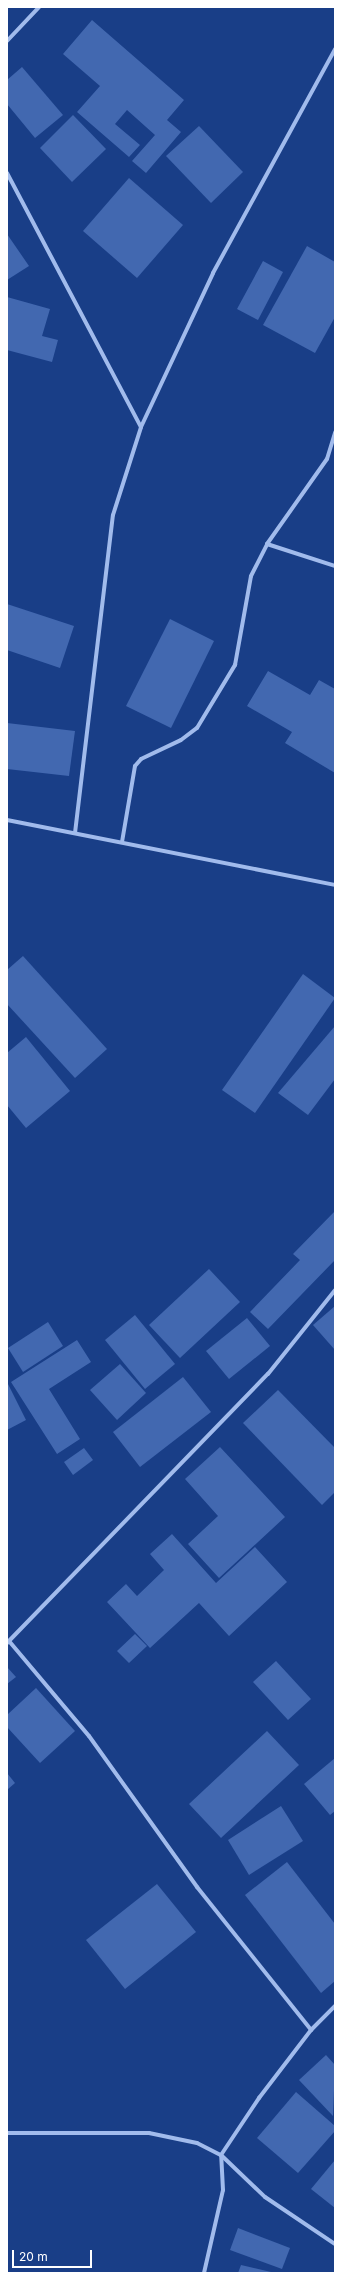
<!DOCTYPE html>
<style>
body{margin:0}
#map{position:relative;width:342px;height:2280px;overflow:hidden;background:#193e87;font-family:Inter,sans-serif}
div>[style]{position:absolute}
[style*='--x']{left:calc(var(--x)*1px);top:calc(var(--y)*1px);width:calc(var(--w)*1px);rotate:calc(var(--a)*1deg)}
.building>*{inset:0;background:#4268b0}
.street>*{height:4px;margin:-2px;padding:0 2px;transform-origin:2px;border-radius:2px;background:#a1bbec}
span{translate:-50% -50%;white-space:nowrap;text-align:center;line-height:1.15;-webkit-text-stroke:3px #193e87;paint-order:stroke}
.frame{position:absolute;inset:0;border:8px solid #fff;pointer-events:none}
.scale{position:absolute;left:12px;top:2250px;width:80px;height:18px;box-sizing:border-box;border:2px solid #fff;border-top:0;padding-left:5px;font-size:12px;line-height:14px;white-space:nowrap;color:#fff;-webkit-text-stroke:3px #193e87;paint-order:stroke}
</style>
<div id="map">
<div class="building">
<i style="clip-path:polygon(92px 20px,184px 100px,167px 120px,181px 132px,146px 173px,132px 161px,155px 135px,127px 110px,115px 124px,140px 145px,129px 157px,77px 112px,100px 86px,63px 54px)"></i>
<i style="clip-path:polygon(22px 67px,63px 115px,35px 138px,7px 104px,7px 80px)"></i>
<i style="clip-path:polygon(73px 115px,106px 149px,72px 182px,40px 148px)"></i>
<i style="clip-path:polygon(199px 126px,243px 172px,211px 203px,166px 156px)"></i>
<i style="clip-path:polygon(129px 178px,183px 225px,137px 278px,83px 231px)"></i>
<i style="clip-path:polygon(7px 234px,29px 266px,7px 280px)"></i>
<i style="clip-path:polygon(307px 246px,335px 262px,335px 317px,315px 353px,263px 325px)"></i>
<i style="clip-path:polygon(263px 261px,283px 272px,258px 320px,237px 309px)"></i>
<i style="clip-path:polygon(7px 297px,50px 309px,42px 336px,58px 340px,52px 362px,7px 350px)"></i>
<i style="clip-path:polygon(7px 604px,74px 626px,60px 668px,7px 650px)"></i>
<i style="clip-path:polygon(170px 619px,214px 641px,171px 728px,126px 706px)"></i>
<i style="clip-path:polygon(268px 671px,310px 695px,319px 680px,335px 689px,335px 773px,285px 743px,292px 732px,247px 706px)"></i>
<i style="clip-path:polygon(7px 723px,75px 731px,69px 776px,7px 769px)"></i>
<i style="clip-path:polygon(23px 956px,107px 1049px,75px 1078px,7px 1004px,7px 970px)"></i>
<i style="clip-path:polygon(303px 974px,335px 998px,255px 1113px,222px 1090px)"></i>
<i style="clip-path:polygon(335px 1026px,335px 1079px,308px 1115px,278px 1093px)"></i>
<i style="clip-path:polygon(26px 1037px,70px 1091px,26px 1128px,7px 1105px,7px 1053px)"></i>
<i style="clip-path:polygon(335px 1211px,335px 1260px,268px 1329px,250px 1312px,300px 1260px,293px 1254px)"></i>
<i style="clip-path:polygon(209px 1269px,240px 1302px,180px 1358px,149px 1325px)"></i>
<i style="clip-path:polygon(335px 1306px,335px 1350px,313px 1325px)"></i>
<i style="clip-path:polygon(135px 1315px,175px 1364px,145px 1389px,105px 1340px)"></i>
<i style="clip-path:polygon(247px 1318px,270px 1346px,229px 1379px,206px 1351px)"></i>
<i style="clip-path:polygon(48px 1322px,63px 1346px,23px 1372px,8px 1348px)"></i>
<i style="clip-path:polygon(77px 1340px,91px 1362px,49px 1389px,80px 1439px,57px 1454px,11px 1382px)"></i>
<i style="clip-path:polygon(120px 1364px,146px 1393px,117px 1420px,90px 1390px)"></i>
<i style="clip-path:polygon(183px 1377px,211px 1412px,140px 1467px,113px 1432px)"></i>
<i style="clip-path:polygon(7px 1382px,26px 1420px,7px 1430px)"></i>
<i style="clip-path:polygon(278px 1390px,335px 1448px,335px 1492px,322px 1505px,243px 1423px)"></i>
<i style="clip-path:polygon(220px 1447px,285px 1517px,219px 1578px,188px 1544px,218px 1516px,185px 1479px)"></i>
<i style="clip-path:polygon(84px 1448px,93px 1460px,73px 1475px,64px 1462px)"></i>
<i style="clip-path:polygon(172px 1534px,216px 1583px,255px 1547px,287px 1582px,229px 1636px,199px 1603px,150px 1648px,107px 1602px,126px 1584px,137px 1596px,164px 1570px,150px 1554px)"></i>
<i style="clip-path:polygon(135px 1634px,147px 1646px,129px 1663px,117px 1651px)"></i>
<i style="clip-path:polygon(276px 1661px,311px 1699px,288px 1720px,253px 1682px)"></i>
<i style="clip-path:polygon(7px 1667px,16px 1677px,7px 1684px)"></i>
<i style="clip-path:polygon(36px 1688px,75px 1731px,40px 1763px,7px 1727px,7px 1715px)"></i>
<i style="clip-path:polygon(267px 1731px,299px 1765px,221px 1838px,189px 1804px)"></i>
<i style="clip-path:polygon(335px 1758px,335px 1811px,330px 1815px,304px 1784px)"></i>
<i style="clip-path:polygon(7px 1773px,15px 1783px,7px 1790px)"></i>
<i style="clip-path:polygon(281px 1806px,303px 1841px,249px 1875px,228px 1840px)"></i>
<i style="clip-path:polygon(287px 1862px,335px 1924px,335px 1981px,321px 1993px,245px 1895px)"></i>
<i style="clip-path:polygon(157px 1884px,196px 1932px,125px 1989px,86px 1940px)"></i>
<i style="clip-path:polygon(326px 2055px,335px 2065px,333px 2116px,299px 2080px)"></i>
<i style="clip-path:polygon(296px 2092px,335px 2126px,335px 2131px,298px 2173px,257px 2138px)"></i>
<i style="clip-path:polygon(335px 2160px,335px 2208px,311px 2189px)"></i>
<i style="clip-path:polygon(238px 2228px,290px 2248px,282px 2269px,230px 2250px)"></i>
<i style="clip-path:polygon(241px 2265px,271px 2272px,271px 2273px,238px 2273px)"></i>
</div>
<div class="street">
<i style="--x:7;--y:41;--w:47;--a:-46.7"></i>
<i style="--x:7;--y:173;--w:287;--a:62.2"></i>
<i style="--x:267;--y:544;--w:71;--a:17.9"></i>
<i style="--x:7;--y:820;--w:334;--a:11.2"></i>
<i style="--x:75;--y:833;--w:320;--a:-83.2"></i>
<i style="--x:113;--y:515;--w:92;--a:-72.3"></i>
<i style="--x:141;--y:427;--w:170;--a:-64.9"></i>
<i style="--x:213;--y:273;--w:255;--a:-61.4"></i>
<i style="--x:122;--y:842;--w:77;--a:-80.3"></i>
<i style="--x:135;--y:766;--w:9;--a:-49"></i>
<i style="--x:141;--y:759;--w:44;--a:-25.4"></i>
<i style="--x:181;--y:740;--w:20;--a:-37"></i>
<i style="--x:197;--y:728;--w:74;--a:-58.9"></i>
<i style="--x:235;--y:665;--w:90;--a:-79.8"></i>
<i style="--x:251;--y:576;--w:36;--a:-63"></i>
<i style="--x:267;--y:544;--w:104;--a:-54.8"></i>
<i style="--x:327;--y:459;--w:28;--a:-73"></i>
<i style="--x:9;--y:1641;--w:124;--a:49.9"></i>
<i style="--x:89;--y:1736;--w:186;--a:54.4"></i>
<i style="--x:197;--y:1887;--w:183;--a:51.4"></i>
<i style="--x:7;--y:1643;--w:375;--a:-45.9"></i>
<i style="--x:268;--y:1374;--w:107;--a:-51.4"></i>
<i style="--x:7;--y:2133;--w:142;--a:0"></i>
<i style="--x:149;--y:2133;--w:49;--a:11.8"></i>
<i style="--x:197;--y:2143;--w:27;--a:27"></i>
<i style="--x:221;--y:2155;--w:61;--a:43.7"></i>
<i style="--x:265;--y:2197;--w:84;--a:33.9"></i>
<i style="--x:204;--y:2273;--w:85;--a:-77.1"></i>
<i style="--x:223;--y:2190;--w:35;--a:-93"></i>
<i style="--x:221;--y:2155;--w:69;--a:-56.3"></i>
<i style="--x:259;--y:2098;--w:86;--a:-52.6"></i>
<i style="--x:311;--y:2030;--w:34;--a:-45"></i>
</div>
<div class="frame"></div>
<div class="scale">20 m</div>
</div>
